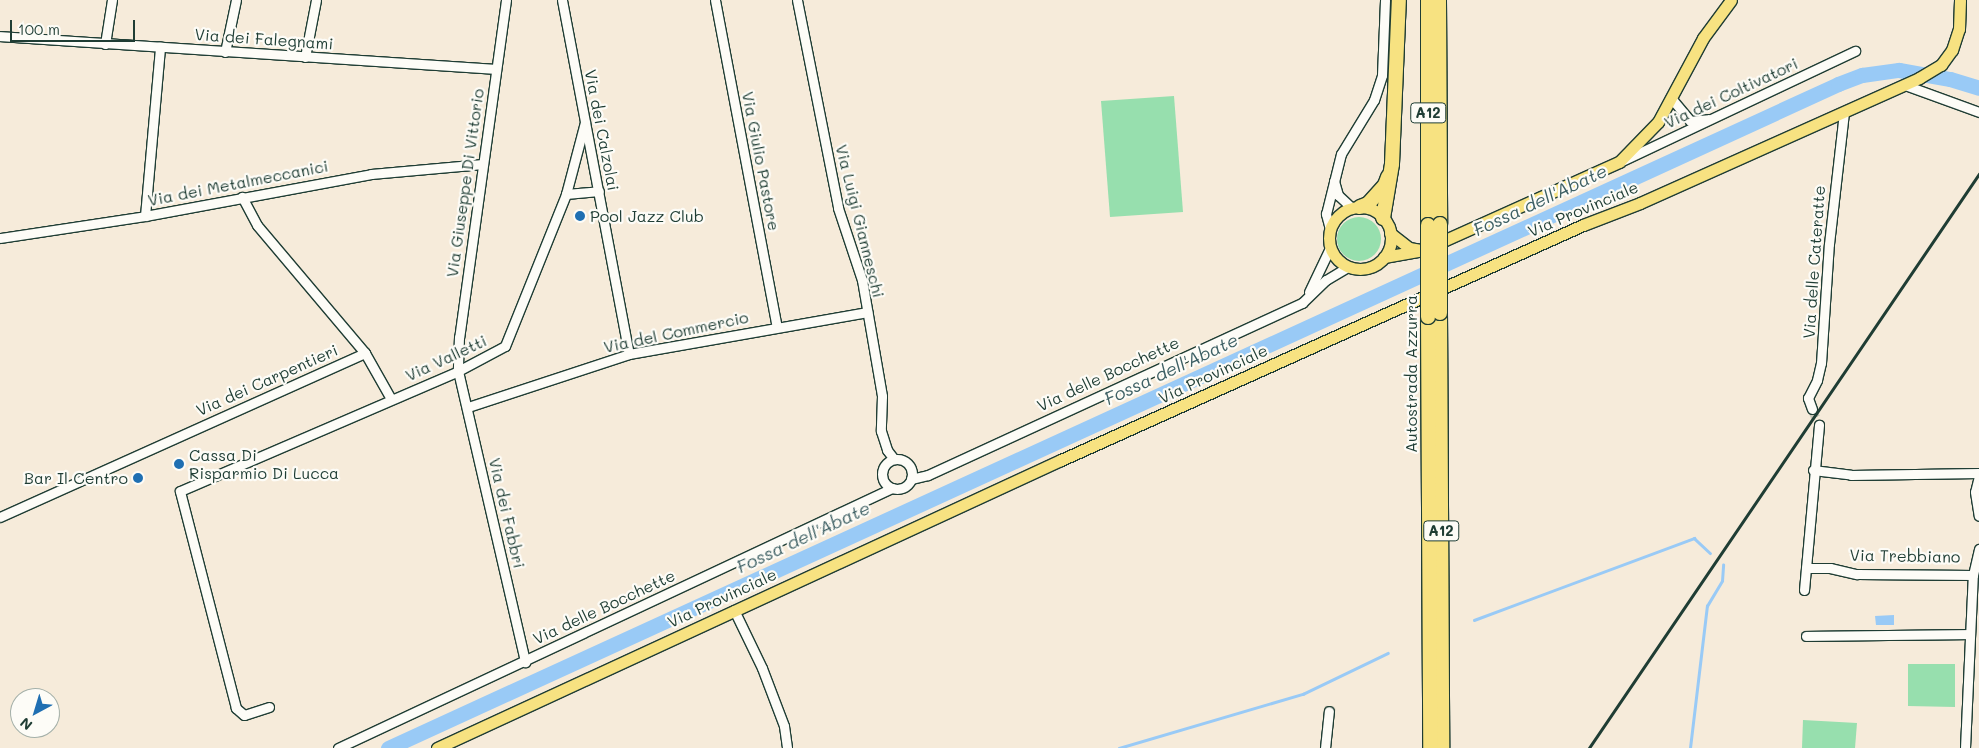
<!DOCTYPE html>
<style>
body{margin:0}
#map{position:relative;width:1979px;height:748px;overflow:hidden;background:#f6ebda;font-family:Mali,sans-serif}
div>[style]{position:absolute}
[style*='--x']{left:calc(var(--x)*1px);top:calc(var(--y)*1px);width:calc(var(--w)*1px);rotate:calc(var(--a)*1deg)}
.green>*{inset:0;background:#97dfae}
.round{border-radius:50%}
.water>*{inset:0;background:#99caf6}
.stream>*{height:2.5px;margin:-1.25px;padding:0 1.25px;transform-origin:1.25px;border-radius:1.25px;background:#99caf6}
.river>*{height:15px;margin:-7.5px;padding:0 7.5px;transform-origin:7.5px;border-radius:7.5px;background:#99caf6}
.minor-tunnel>*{height:9px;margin-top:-4.5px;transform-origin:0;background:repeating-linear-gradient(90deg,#cbc8b9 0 9px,transparent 0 13.5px)}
.roads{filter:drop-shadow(1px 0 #1f3d34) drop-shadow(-1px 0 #1f3d34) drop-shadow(0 1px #1f3d34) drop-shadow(0 -1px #1f3d34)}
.minor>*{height:9px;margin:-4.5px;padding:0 4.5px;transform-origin:4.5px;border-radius:4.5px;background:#fdfcf7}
.minor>.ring{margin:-4.5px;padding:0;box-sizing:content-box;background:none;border:9px solid #fdfcf7;border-radius:50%}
.major>*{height:11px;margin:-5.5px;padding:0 5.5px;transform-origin:5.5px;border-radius:5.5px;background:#f7e281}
.major>.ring{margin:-5.5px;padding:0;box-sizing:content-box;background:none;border:11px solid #f7e281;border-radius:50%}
.highway>*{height:14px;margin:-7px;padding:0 7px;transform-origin:7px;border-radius:7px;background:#f7e281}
.rail>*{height:2.5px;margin:-1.25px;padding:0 1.25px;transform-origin:1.25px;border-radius:1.25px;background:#1f3d34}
.bridges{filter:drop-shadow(1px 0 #1f3d34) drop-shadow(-1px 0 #1f3d34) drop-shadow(0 1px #1f3d34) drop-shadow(0 -1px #1f3d34)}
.highway-bridge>*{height:14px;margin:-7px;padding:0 7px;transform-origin:7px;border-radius:7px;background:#f7e281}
.dots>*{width:14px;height:14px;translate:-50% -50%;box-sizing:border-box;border:2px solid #fdfcf7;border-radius:50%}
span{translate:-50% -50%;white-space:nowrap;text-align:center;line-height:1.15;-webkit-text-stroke:4.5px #fdfcf7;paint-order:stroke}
.shield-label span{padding:1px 4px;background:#fdfcf7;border:1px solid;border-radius:4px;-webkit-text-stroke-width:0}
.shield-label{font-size:15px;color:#1f3d34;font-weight:700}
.street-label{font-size:16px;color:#1f3d34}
.poi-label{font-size:16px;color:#1f3d34}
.left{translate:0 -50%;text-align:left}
.right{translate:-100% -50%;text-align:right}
.water-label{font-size:18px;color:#3e6064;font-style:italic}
.north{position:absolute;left:10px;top:688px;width:50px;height:50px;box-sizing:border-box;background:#fdfcf7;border:1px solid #a4b0a9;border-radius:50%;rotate:219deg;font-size:14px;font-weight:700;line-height:20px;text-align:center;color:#1f3d34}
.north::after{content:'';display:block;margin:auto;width:18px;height:22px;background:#1f6fb2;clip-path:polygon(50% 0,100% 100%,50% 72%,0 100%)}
.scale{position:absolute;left:10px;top:20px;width:125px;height:22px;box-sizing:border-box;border:2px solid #1f3d34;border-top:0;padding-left:6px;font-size:15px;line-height:18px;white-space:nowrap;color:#1f3d34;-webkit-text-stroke:4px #fdfcf7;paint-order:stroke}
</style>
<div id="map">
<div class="green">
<i style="clip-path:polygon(1174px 96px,1183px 212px,1110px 217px,1101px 101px)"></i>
<i class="round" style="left:1337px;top:217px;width:44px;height:44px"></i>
<i style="clip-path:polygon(1908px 664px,1955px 664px,1955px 707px,1908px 706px)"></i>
<i style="clip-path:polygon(1803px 720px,1857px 723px,1855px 748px,1802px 748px)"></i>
</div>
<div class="water">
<i style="clip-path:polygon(1894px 615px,1894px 625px,1876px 625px,1875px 616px)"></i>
</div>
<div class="stream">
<i style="--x:1474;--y:620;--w:235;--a:-20.4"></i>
<i style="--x:1694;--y:538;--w:22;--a:43"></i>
<i style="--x:1119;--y:748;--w:192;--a:-16.4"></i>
<i style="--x:1303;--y:694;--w:94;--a:-25.8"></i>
<i style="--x:1690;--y:748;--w:143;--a:-83.2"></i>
<i style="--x:1707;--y:606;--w:29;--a:-59"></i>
<i style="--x:1722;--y:581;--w:16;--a:-86"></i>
</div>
<div class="river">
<i style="--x:388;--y:748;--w:1595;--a:-24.6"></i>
<i style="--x:1838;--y:84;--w:26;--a:-21"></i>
<i style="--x:1862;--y:75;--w:37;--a:-8"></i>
<i style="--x:1899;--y:70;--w:52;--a:10"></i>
<i style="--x:1950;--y:79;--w:30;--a:17"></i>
</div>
<div class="minor-tunnel">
<i style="--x:1812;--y:409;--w:17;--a:66"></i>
</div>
<div class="roads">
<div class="minor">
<i style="--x:506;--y:0;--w:340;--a:97.9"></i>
<i style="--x:459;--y:337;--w:34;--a:92"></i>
<i style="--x:458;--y:371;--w:299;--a:77"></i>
<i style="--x:562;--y:0;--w:360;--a:79.3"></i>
<i style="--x:715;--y:0;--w:333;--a:79.3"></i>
<i style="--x:797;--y:0;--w:212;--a:78.8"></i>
<i style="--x:838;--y:208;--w:76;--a:71.6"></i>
<i style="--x:862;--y:280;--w:118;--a:80.2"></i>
<i style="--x:882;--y:396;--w:35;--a:92"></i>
<i style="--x:881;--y:431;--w:20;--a:72"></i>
<i style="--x:887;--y:450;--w:11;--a:52"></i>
<i style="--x:0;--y:36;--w:497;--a:3.8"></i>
<i style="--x:105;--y:44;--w:45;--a:-81"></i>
<i style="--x:225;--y:52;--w:53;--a:-78.1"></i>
<i style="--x:305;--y:57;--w:58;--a:-79.1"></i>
<i style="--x:1905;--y:85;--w:79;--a:20"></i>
<i style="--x:1671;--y:98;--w:30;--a:50"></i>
<i style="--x:1690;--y:121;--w:18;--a:-6"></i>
<i style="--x:1622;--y:161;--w:258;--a:-25.3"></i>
<i style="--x:1334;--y:181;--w:15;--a:74"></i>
<i style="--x:1338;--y:195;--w:19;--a:43"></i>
<i style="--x:566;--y:194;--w:33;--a:-5"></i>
<i style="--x:145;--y:216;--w:170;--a:-84.9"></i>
<i style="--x:1330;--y:229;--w:16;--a:-105"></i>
<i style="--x:1326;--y:214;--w:62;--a:-76"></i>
<i style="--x:1341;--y:154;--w:63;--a:-58.6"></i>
<i style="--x:1374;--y:100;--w:26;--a:-72"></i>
<i style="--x:1382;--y:75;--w:75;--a:-87.7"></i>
<i style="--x:0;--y:238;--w:147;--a:-8.6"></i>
<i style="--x:145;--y:216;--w:230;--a:-10.5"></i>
<i style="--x:371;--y:174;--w:112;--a:-5.1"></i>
<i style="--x:1309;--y:292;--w:49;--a:-64.5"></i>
<i style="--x:365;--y:353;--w:53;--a:60.5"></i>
<i style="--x:468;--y:407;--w:169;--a:-18.2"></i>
<i style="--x:629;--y:354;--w:242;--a:-10"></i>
<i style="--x:1812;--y:409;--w:12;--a:-110"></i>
<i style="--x:1808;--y:398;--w:20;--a:-63"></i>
<i style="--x:1817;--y:380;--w:17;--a:-77"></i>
<i style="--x:1821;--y:363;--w:119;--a:-86.2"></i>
<i style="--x:1829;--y:244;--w:133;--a:-83.5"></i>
<i class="ring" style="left:882px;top:459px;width:21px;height:21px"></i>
<i style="--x:1813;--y:470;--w:38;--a:7"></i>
<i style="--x:1851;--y:475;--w:128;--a:-0.9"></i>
<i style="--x:1979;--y:476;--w:16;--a:104"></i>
<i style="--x:1975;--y:492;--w:24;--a:81"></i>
<i style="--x:911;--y:479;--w:17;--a:-13"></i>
<i style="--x:928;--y:475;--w:412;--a:-24.7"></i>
<i style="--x:1302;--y:303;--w:33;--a:-44"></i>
<i style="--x:1326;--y:280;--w:26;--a:-31"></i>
<i style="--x:0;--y:517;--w:400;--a:-24.2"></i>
<i style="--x:365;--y:353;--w:167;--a:-130.2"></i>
<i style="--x:257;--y:225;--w:32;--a:-118"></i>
<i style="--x:1806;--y:568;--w:24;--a:0"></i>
<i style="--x:1830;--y:568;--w:28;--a:13"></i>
<i style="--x:1857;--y:574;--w:116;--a:0.5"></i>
<i style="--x:1804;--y:590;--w:166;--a:-84.8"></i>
<i style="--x:734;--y:610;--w:64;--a:64.2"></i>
<i style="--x:762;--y:668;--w:62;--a:69.2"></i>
<i style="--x:784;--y:726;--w:22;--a:82"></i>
<i style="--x:1806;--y:636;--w:164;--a:-0.7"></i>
<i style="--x:269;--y:707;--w:26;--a:162"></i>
<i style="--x:244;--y:715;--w:11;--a:-139"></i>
<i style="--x:236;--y:708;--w:224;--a:-104.5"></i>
<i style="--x:180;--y:491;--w:303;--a:-23.3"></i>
<i style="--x:458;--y:371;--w:53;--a:-28"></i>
<i style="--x:505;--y:346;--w:164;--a:-68.1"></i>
<i style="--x:566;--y:194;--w:74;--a:-75.2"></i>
<i style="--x:338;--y:748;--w:612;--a:-25.14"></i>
<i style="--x:1325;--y:748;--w:37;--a:-84"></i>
<i style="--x:1965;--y:748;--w:173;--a:-87.4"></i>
<i style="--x:1973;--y:575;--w:27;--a:-77"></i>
</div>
<div class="major">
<i class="ring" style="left:1329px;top:207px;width:51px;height:51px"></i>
<i style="--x:1390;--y:233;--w:24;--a:38"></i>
<i style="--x:1409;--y:248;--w:12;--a:9"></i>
<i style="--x:1384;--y:257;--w:40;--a:-10"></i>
<i style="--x:1423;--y:250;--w:215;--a:-24.2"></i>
<i style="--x:1619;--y:162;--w:56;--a:-45.7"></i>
<i style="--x:1658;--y:122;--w:95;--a:-61.8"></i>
<i style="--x:1703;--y:38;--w:47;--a:-53.6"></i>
<i style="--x:437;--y:748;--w:687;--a:-24.78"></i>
<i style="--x:1061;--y:460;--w:572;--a:-24.24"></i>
<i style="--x:1583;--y:225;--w:61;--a:-21.1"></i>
<i style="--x:1640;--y:203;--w:306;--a:-24.1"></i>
<i style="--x:1919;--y:78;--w:26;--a:-31"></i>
<i style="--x:1941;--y:65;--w:19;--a:-54"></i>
<i style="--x:1952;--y:50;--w:22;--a:-72"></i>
<i style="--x:1959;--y:29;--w:29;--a:-88"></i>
</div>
<div class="highway">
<i style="--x:1439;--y:0;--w:224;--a:89.7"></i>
<i style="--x:1360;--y:207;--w:9;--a:-21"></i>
<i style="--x:1368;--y:204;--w:25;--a:-48"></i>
<i style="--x:1385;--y:185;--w:9;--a:-69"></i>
<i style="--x:1383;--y:218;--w:55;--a:-80.5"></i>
<i style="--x:1392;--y:164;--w:164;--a:-87.6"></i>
<i style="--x:1428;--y:225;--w:225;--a:-90"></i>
<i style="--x:1440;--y:313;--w:435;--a:89.7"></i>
<i style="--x:1428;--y:317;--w:431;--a:89.7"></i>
</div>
</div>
<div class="rail">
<i style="--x:1589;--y:748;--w:694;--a:-55.81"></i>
</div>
<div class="bridges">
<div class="highway-bridge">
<i style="--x:1428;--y:225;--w:92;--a:90"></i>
<i style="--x:1440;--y:313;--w:89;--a:-90"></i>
</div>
</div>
<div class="dots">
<i style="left:580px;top:216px;background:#1f6fb2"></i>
<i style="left:179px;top:464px;background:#1f6fb2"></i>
<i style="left:138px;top:478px;background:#1f6fb2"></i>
</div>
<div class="shield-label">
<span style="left:1428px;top:113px">A12</span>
<span style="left:1441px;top:531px">A12</span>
</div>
<div class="street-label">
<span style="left:264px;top:39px;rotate:4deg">Via dei Falegnami</span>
<span style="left:1731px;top:93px;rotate:-25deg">Via dei Coltivatori</span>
<span style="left:602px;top:130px;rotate:79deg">Via dei Calzolai</span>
<span style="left:761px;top:161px;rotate:79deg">Via Giulio Pastore</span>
<span style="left:238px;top:183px;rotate:-11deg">Via dei Metalmeccanici</span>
<span style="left:465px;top:183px;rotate:-82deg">Via Giuseppe Di Vittorio</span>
<span style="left:1583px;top:209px;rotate:-23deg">Via Provinciale</span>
<span style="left:860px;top:221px;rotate:76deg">Via Luigi Gianneschi</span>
<span style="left:1814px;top:262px;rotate:-86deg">Via delle Cateratte</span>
<span style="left:676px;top:332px;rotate:-12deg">Via del Commercio</span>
<span style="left:446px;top:358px;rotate:-25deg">Via Valletti</span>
<span style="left:1108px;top:374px;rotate:-25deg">Via delle Bocchette</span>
<span style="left:1213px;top:374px;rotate:-25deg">Via Provinciale</span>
<span style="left:1411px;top:374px;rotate:-90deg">Autostrada Azzurra</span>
<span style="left:267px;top:380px;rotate:-24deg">Via dei Carpentieri</span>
<span style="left:507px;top:513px;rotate:77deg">Via dei Fabbri</span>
<span style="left:1905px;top:556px;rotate:1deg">Via Trebbiano</span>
<span style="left:722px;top:598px;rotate:-25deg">Via Provinciale</span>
<span style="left:604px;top:607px;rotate:-25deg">Via delle Bocchette</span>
</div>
<div class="poi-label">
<span class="left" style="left:590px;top:216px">Pool Jazz Club</span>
<span class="left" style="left:189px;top:464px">Cassa Di<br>Risparmio Di Lucca</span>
<span class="right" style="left:128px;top:478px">Bar Il Centro</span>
</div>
<div class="water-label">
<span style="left:1540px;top:200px;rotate:-25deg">Fossa dell'Abate</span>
<span style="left:1171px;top:369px;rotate:-25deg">Fossa dell'Abate</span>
<span style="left:803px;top:537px;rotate:-25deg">Fossa dell'Abate</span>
</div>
<div class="north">N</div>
<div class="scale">100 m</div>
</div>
